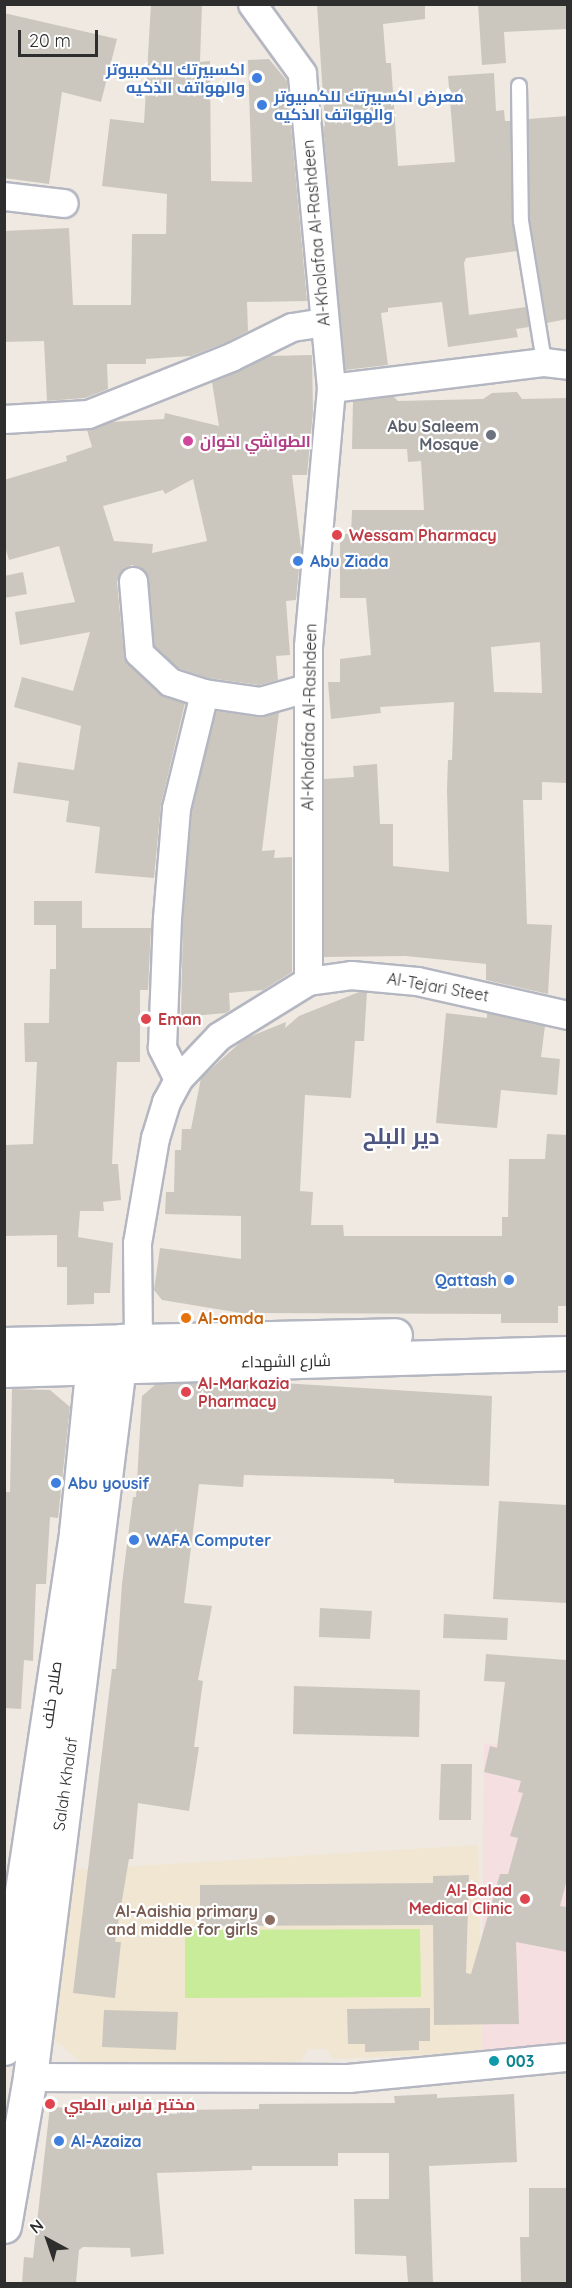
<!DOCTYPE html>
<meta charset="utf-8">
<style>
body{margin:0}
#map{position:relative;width:572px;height:2288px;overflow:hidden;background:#efe9e1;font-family:Quicksand,Cairo,sans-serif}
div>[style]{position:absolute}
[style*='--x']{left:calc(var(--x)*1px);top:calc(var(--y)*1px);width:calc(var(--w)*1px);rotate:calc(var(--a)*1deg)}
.education>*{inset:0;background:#f0e6d1}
.medical>*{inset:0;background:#f5dfe0}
.pitch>*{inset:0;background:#c9ec9a}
.building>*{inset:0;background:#cbc7bf}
.roads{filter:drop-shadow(2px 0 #b4b7c1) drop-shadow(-2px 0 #b4b7c1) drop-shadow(0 2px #b4b7c1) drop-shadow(0 -2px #b4b7c1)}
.service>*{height:14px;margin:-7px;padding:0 7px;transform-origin:7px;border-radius:7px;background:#fff}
.minor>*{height:27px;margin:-13.5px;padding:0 13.5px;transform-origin:13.5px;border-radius:13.5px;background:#fff}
.secondary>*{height:33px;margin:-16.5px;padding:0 16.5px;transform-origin:16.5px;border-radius:16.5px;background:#fff}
.dots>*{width:16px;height:16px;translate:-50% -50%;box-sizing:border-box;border:3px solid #fff;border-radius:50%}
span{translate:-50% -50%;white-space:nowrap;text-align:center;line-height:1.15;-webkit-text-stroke:4.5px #fff;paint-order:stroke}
.shop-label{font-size:16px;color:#366cbe;font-weight:700}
.right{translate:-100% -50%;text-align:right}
.left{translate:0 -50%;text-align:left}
.street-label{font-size:16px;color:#2e2e2e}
.worship-label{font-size:16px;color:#5b616d;font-weight:700}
.hotel-label{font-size:16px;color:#b23c85;font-weight:700}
.health-label{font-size:16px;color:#be3a42;font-weight:700}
.food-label{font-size:16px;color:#c56008;font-weight:700}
.education-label{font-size:16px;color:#785e54;font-weight:700}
.culture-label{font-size:16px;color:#0d838f;font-weight:700}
.district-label{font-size:22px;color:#4d5680;font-weight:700}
.frame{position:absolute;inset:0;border:6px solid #2e2e2e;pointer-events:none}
.north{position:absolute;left:18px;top:2210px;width:60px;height:60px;-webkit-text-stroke:4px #fff;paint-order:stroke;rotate:320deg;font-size:16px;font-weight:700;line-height:24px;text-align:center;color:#2e2e2e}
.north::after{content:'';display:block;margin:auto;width:21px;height:27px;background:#2e2e2e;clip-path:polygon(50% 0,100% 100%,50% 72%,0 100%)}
.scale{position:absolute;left:18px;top:30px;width:80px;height:27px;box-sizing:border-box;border:3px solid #2e2e2e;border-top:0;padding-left:8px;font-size:18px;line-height:21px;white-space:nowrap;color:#2e2e2e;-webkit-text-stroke:4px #fff;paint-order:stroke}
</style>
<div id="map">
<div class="education">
<i style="clip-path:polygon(478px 1845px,482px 2052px,333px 2059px,326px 2049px,308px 2049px,301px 2061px,104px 2072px,88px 2067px,45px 2033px,71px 1870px)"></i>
</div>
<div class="medical">
<i style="clip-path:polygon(484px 1743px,567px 1752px,567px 2045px,482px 2052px)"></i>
</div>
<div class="pitch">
<i style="clip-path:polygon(420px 1929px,421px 1997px,185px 1998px,185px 1930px)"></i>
</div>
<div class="building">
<i style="clip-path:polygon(151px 4px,202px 4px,200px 62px,210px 61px,211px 181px,252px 182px,248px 60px,269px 59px,287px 81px,307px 301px,247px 302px,248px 331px,225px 343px,191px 356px,146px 359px,146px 364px,107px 364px,108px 389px,85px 398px,47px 401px,44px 341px,4px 342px,4px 231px,69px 228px,73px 305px,131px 305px,132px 234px,166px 234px,167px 194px,102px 186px,110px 119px,144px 123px)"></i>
<i style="clip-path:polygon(317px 4px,425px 4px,425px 19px,383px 24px,386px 63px,391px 63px,398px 166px,455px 162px,448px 76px,494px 73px,496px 111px,504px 110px,505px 121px,511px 121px,512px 221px,517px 251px,466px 258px,464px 263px,469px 315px,526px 307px,529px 327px,516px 329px,518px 337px,448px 347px,442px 302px,388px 308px,388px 312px,381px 313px,388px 365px,345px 370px,323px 125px,325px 127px)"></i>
<i style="clip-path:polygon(478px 4px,567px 4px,567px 29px,504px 32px,506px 63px,482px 65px)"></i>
<i style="clip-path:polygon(4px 13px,117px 39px,101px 102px,62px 92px,49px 184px,4px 178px)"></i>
<i style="clip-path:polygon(567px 116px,567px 319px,547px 323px,530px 220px,528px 119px)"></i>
<i style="clip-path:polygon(evenodd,312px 355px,313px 412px,307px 475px,292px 475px,301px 548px,296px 600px,286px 601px,290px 655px,276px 656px,278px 680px,259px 685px,208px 678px,178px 668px,154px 646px,146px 573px,132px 565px,124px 568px,117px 582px,124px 655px,159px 693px,185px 703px,161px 804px,154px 878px,95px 873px,100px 827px,66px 822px,69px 801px,13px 793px,18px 762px,74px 770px,81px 726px,14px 707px,22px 677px,73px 691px,90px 632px,20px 645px,15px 612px,75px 602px,59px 546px,9px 560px,4px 544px,4px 480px,67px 461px,66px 456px,92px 447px,87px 430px,110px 422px,164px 419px,165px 413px,219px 426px,212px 382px,270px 356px,312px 355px,193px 479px,207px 541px,152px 553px,153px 544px,114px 541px,103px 506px,163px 490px,165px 494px,193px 479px)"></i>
<i style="clip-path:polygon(evenodd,517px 392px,522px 399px,567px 398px,567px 783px,542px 782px,542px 800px,523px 800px,527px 924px,552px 925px,548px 994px,486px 980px,486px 964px,405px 956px,324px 957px,324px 779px,354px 777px,353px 766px,377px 764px,380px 824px,393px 824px,393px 866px,449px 872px,447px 790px,448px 760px,452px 760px,454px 702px,380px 707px,381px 713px,331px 719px,328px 682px,340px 682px,340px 659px,371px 655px,366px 598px,340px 598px,340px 534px,351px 534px,352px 510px,424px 510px,421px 461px,408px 462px,407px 449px,352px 449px,353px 401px,393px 396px,398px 401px,483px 399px,492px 393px,517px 392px,540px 642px,542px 693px,494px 692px,491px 647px,540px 642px)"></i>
<i style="clip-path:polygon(23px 572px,27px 594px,4px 598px,4px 576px)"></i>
<i style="clip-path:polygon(216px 711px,258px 717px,279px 712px,262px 851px,275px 850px,274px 858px,292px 857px,292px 972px,263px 990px,229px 993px,230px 1010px,226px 1013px,181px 1017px,183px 919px,192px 811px)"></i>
<i style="clip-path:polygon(34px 901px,82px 901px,82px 928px,151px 928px,148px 990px,140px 990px,140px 1062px,117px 1062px,112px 1164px,118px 1164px,121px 1200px,103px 1202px,104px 1211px,80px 1211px,78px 1237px,113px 1243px,110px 1293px,94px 1293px,94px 1304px,67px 1305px,67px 1267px,57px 1267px,57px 1235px,4px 1236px,4px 1145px,33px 1144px,37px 1062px,25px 1062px,24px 1023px,49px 1023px,50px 969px,56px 969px,56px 925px,34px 925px)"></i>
<i style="clip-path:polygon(359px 992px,367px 992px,364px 1041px,355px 1041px,351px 1098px,305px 1095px,300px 1191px,313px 1192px,311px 1225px,343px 1225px,344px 1236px,502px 1236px,502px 1217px,508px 1217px,509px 1159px,545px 1159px,547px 1134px,567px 1135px,567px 1306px,558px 1306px,558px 1323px,501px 1323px,501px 1314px,241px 1313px,162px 1300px,154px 1290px,160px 1248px,241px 1259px,241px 1216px,165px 1214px,166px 1192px,174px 1192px,175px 1150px,181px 1150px,182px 1129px,191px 1129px,201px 1078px,244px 1039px,286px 1022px,285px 1028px,299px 1016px)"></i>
<i style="clip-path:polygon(446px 1013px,487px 1018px,487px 1013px,545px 1026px,541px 1057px,560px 1059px,557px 1095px,501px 1090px,497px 1128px,436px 1123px)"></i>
<i style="clip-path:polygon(250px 1381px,492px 1396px,489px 1486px,394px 1483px,394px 1479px,244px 1475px,243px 1487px,199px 1484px,184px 1603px,212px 1606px,198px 1680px,203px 1681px,194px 1747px,199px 1747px,189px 1811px,138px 1803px,133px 1859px,129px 1859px,115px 1942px,121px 1942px,115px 1998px,73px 1993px,112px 1669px,116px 1669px,122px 1584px,133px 1497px,136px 1497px,142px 1396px,156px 1384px)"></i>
<i style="clip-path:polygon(12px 1389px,50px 1390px,70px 1407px,58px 1518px,50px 1517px,46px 1584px,36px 1584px,33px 1661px,24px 1660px,21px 1709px,4px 1708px,4px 1492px,10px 1492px)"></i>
<i style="clip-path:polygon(499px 1501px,567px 1505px,567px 1603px,493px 1599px)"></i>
<i style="clip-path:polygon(320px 1608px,372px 1611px,370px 1639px,319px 1637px)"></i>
<i style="clip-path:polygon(444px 1614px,508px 1618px,507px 1640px,443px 1638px)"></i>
<i style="clip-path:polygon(486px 1654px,567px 1660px,567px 1879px,560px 1906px,567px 1907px,567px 1952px,516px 1942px,519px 2024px,434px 2025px,433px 1925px,200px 1926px,200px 1885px,433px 1883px,433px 1876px,469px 1875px,466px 1973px,471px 1974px,500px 1874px,508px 1874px,518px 1838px,510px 1836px,523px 1793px,518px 1792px,521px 1781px,484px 1772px,490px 1746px,497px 1748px,505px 1682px,484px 1681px)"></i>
<i style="clip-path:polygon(294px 1686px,420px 1690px,419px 1737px,293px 1734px)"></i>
<i style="clip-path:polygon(441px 1764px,472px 1764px,471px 1820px,439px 1820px)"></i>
<i style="clip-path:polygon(430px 2008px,430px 2041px,419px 2041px,419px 2050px,365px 2052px,365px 2044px,348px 2044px,347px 2009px)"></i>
<i style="clip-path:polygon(104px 2010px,178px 2012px,176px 2050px,102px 2047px)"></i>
<i style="clip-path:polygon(437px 2094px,437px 2098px,514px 2094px,517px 2162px,429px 2166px,433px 2283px,408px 2283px,406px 2256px,355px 2254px,354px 2199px,389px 2199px,389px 2153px,338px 2153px,338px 2166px,252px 2166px,252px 2170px,157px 2173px,164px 2254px,131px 2257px,130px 2248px,83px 2247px,79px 2250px,76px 2283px,22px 2283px,24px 2257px,33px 2258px,50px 2106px,77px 2110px,78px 2103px,102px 2106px,101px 2110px,177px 2114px,177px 2110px,259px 2109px,259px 2104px,395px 2103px,394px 2096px)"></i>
<i style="clip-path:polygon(529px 2188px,567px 2188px,567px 2283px,521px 2283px,520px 2237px,529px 2237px)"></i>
</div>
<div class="roads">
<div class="service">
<i style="--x:519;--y:86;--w:135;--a:89.2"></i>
<i style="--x:521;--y:221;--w:143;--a:80.7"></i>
</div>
<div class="minor">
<i style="--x:4;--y:196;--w:60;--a:6.7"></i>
<i style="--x:331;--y:388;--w:215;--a:-7"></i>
<i style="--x:544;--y:362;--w:24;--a:7"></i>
<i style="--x:4;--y:419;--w:84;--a:-3.4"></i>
<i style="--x:88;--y:414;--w:154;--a:-21.7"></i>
<i style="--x:231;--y:357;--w:68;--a:-26.2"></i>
<i style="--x:292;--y:327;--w:30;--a:-9"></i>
<i style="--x:133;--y:581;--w:72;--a:85.2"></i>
<i style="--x:139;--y:653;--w:42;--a:43.1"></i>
<i style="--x:170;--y:682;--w:36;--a:18"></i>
<i style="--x:204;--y:693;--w:57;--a:8.1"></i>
<i style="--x:260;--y:701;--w:48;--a:-15.8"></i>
<i style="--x:308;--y:981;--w:43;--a:-7.9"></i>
<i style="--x:351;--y:975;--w:66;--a:5.2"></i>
<i style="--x:417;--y:981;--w:155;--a:12.7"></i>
<i style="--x:178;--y:1079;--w:36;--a:-117"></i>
<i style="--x:162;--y:1047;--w:129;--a:-87.8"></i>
<i style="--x:167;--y:918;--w:110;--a:-85.3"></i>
<i style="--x:176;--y:808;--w:118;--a:-76.3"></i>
<i style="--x:138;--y:1340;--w:97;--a:-90.6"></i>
<i style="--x:137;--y:1243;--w:107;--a:-80.3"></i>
<i style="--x:155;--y:1138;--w:38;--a:-73"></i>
<i style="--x:166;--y:1102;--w:26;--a:-62"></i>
<i style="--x:178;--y:1079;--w:59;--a:-46.4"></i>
<i style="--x:219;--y:1036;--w:105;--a:-31.7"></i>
<i style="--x:308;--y:981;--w:335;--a:-90"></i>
<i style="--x:308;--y:646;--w:259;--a:-84.9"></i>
<i style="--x:331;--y:388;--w:316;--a:-95.3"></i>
<i style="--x:302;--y:73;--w:85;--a:-125.9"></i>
<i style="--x:30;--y:2077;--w:318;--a:0.2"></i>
<i style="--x:348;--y:2078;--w:221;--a:-5.5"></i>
</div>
<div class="secondary">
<i style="--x:4;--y:1344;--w:391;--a:-1.3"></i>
<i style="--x:4;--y:1370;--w:564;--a:-1.73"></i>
<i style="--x:4;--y:2048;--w:145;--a:-83.7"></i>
<i style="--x:20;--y:1904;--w:375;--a:-81.4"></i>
<i style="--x:76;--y:1533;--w:192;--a:-84.3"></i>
<i style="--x:4;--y:2226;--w:151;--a:-80.1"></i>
<i style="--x:30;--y:2077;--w:742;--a:-82.87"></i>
</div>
</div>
<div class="dots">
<i style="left:257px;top:78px;background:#3f7fe0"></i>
<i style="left:262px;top:105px;background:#3f7fe0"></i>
<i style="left:491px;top:435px;background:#6b7280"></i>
<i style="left:188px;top:441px;background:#d1479c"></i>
<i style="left:337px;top:535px;background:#e0444e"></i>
<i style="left:298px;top:561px;background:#3f7fe0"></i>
<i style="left:146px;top:1019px;background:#e0444e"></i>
<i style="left:509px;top:1280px;background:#3f7fe0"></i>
<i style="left:186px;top:1318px;background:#e8710a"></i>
<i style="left:186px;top:1392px;background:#e0444e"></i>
<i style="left:56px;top:1483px;background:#3f7fe0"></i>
<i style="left:134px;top:1540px;background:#3f7fe0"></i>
<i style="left:525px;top:1899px;background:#e0444e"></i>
<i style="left:270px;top:1920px;background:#8d6e63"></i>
<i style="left:494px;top:2061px;background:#0f9aa8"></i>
<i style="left:50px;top:2104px;background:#e0444e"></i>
<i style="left:59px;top:2141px;background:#3f7fe0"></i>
</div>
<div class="shop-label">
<span class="right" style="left:245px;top:78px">اكسبيرتك للكمبيوتر<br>والهواتف الذكيه</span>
<span class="left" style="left:274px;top:105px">معرض اكسبيرتك للكمبيوتر<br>والهواتف الذكيه</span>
<span class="left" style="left:310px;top:561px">Abu Ziada</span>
<span class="right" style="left:497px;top:1280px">Qattash</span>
<span class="left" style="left:68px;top:1483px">Abu yousif</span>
<span class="left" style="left:146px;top:1540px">WAFA Computer</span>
<span class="left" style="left:71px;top:2141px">Al-Azaiza</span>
</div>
<div class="street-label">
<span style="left:316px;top:233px;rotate:-95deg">Al-Kholafaa Al-Rashdeen</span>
<span style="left:309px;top:717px;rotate:-89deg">Al-Kholafaa Al-Rashdeen</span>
<span style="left:438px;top:987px;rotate:10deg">Al-Tejari Steet</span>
<span style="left:286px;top:1361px;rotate:-1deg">شارع الشهداء</span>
<span style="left:51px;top:1695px;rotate:-82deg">صلاح خلف</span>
<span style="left:65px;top:1784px;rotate:-82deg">Salah Khalaf</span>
</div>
<div class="worship-label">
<span class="right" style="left:479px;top:435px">Abu Saleem<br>Mosque</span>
</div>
<div class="hotel-label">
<span class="left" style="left:200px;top:441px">الطواشي اخوان</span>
</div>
<div class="health-label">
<span class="left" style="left:349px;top:535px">Wessam Pharmacy</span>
<span class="left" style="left:158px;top:1019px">Eman</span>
<span class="left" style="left:198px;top:1392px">Al-Markazia<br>Pharmacy</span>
<span class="right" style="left:512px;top:1899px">Al-Balad<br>Medical Clinic</span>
<span class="left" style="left:64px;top:2104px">مختبر فراس الطبي</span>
</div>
<div class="food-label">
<span class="left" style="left:198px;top:1318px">Al-omda</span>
</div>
<div class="education-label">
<span class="right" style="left:258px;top:1920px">Al-Aaishia primary<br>and middle for girls</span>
</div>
<div class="culture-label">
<span class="left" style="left:506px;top:2061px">003</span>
</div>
<div class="district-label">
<span style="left:401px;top:1137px">دير البلح</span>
</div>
<div class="frame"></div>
<div class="north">N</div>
<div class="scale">20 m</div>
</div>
